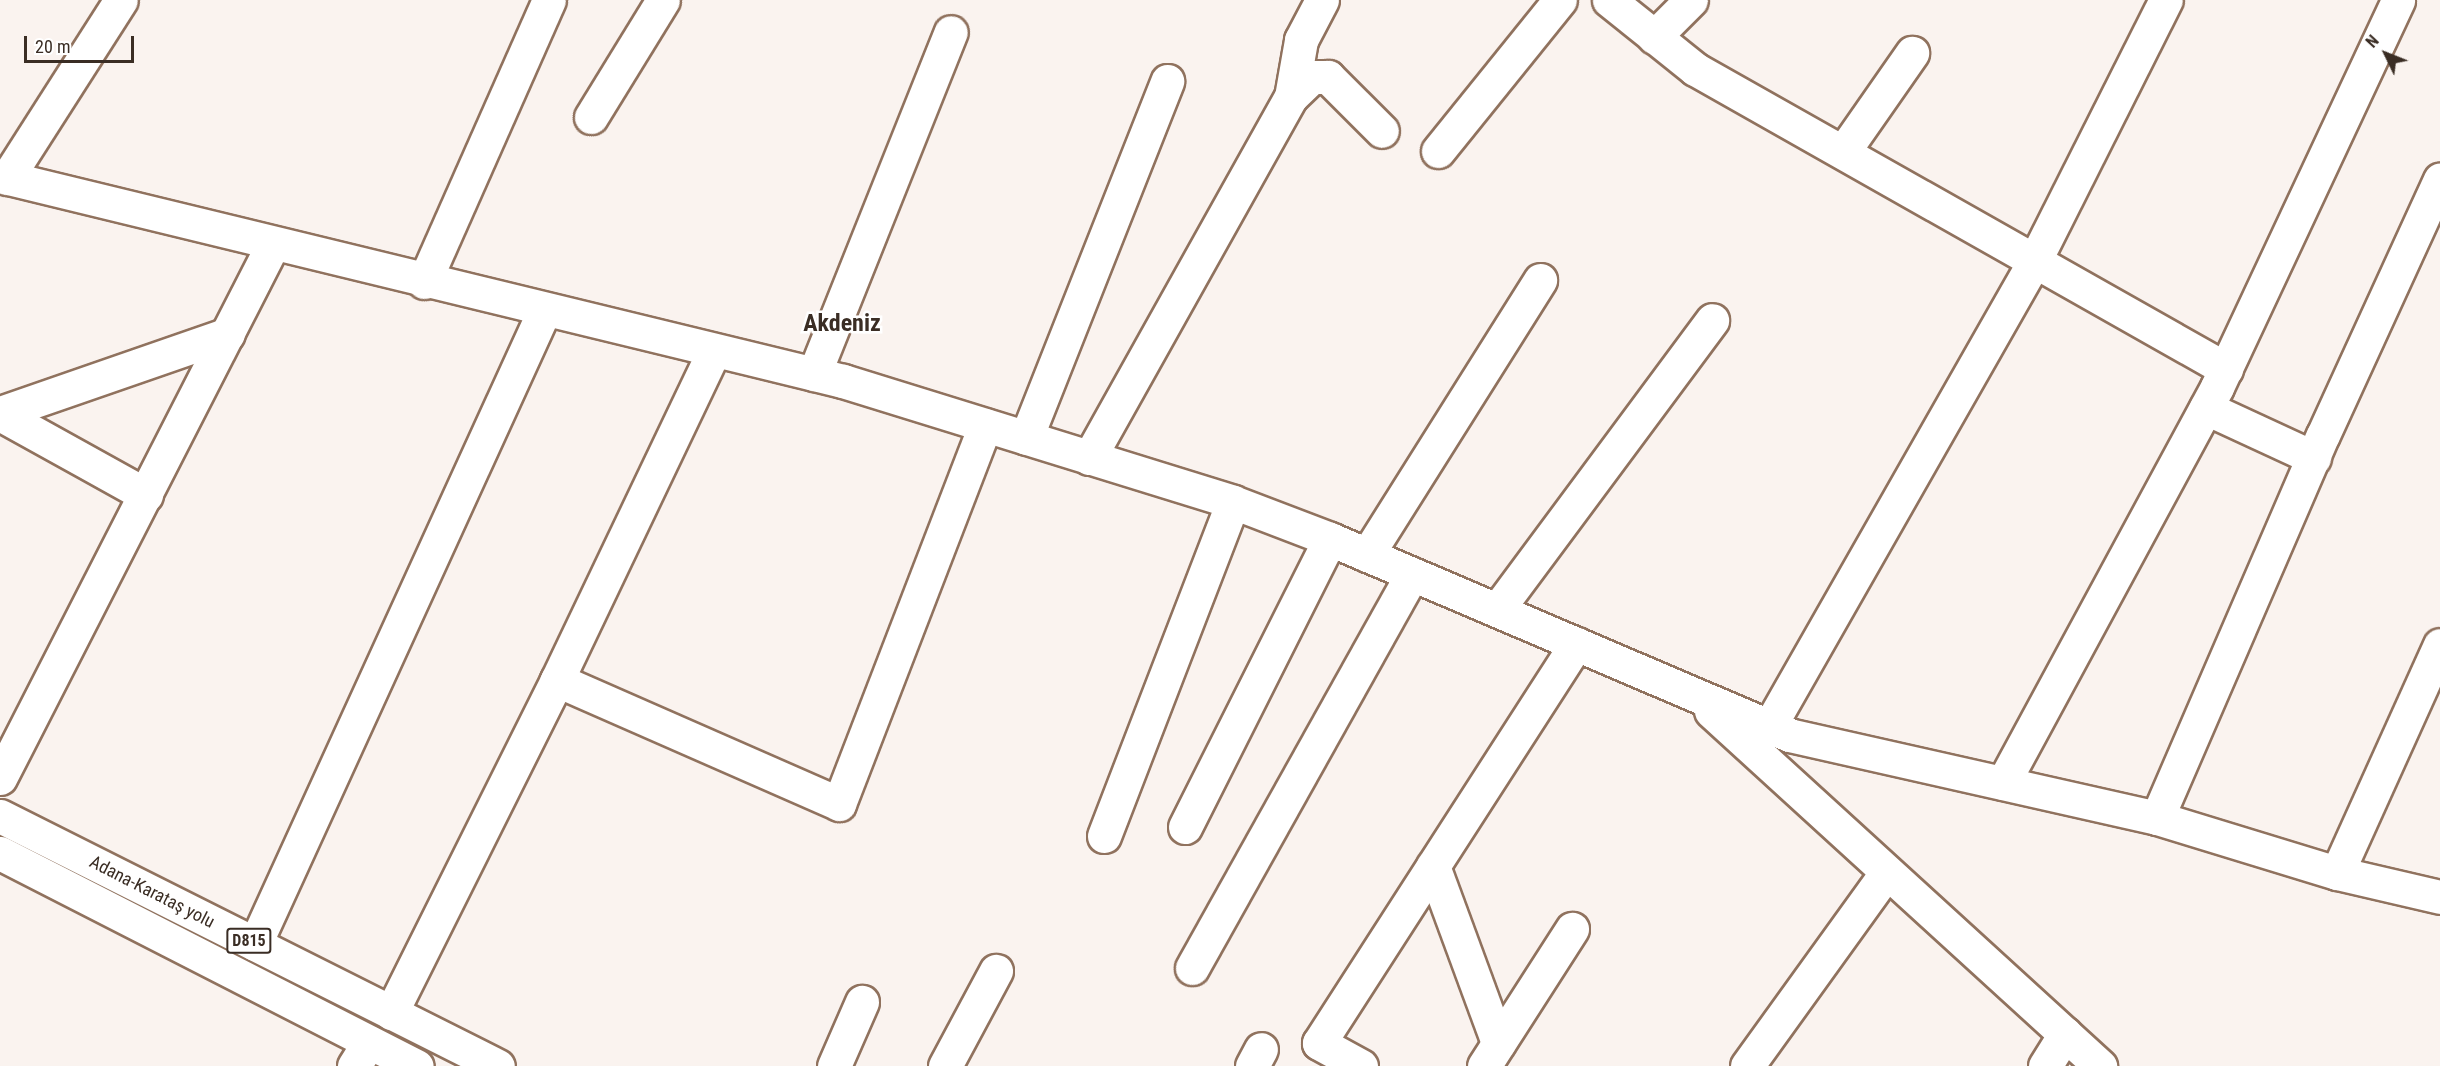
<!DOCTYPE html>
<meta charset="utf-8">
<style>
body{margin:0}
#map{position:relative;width:2440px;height:1066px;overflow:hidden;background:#faf3ef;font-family:"Roboto Condensed",sans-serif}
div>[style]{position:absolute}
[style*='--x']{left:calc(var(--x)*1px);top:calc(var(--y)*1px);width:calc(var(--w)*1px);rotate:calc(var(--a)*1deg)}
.roads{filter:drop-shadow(2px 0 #90725e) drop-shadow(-2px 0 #90725e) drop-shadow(0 2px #90725e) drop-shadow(0 -2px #90725e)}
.minor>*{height:33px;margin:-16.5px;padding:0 16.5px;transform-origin:16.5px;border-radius:16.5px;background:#fff}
.primary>*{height:33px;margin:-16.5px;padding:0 16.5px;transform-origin:16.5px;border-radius:16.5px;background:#fff}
span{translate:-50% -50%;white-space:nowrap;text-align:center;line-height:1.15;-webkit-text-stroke:5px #fff;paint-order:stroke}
.shield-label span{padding:2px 4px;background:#fff;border:2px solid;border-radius:4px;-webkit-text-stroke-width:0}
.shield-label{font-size:16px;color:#3a2d24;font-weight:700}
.street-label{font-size:18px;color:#3a2d24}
.district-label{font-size:24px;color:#3a2d24;font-weight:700}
.north{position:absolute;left:2356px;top:24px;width:60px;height:60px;-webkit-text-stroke:4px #fff;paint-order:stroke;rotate:313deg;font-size:16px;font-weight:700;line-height:24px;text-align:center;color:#3a2d24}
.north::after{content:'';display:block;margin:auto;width:21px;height:27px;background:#3a2d24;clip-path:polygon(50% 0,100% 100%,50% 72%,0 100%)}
.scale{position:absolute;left:24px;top:36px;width:110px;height:27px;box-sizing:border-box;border:3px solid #3a2d24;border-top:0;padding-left:8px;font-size:18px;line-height:21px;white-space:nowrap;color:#3a2d24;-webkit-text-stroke:4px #fff;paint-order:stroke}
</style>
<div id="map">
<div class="roads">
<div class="minor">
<i style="--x:1609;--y:0;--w:110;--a:38.7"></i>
<i style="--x:1695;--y:69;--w:610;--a:29.47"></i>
<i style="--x:1654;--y:37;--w:52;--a:-45"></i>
<i style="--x:1291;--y:97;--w:58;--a:-80"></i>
<i style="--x:1301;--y:40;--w:45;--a:-62.3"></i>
<i style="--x:591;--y:117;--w:137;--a:-58.4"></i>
<i style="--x:1438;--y:151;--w:194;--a:-51.1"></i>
<i style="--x:1843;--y:152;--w:121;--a:-55.1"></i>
<i style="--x:0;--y:176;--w:868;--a:13.67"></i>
<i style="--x:843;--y:381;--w:408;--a:17.2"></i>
<i style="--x:1233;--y:502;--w:104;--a:20.9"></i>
<i style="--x:1330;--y:539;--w:499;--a:23.1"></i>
<i style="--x:1789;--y:735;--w:377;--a:12.7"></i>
<i style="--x:2157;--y:818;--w:188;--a:17"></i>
<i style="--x:2337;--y:873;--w:106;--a:13.1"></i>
<i style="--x:7;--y:178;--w:211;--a:-57.4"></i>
<i style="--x:424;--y:282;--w:308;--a:-66.1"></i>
<i style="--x:814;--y:374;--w:368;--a:-68.2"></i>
<i style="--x:2206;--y:408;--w:119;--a:24.8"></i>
<i style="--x:0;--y:413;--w:241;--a:-19.1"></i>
<i style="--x:0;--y:414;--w:167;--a:29"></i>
<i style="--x:1026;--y:438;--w:384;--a:-68.4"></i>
<i style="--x:1089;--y:458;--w:414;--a:-60.8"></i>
<i style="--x:1291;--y:97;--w:29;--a:-44"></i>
<i style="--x:1312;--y:77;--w:16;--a:0"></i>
<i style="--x:1328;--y:77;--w:76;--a:45"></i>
<i style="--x:1367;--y:555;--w:325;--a:-57.8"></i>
<i style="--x:1497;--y:610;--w:361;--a:-53.4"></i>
<i style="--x:557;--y:680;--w:308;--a:23.7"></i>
<i style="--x:839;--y:804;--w:406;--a:-68.9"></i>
<i style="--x:1711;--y:711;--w:527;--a:42.38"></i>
<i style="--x:1769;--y:727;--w:537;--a:-60.33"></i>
<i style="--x:2035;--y:260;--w:291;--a:-63.3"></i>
<i style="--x:0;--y:778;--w:600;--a:-62.92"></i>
<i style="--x:2003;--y:783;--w:450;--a:-61.6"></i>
<i style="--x:2217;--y:387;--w:427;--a:-64.9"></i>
<i style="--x:2157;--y:818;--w:417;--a:-66.6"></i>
<i style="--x:2323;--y:435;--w:281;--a:-65.4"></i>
<i style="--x:1185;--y:827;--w:322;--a:-63.3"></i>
<i style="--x:1104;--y:836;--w:358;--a:-68.9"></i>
<i style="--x:1433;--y:866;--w:189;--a:69.8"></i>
<i style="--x:2337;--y:873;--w:250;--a:-65.7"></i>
<i style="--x:255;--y:944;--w:696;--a:-65.46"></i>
<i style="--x:1192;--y:968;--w:451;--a:-60.8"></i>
<i style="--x:391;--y:1013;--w:372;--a:-63.5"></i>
<i style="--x:557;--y:680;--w:365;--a:-64.5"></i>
<i style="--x:354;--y:1066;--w:28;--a:-58"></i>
<i style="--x:834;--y:1066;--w:70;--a:-66.4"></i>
<i style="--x:945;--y:1066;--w:108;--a:-61.8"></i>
<i style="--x:1252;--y:1066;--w:19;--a:-62"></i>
<i style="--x:1361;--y:1066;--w:48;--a:-151.3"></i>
<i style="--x:1319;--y:1043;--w:475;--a:-57.2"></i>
<i style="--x:1484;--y:1066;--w:163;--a:-57.3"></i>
<i style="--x:1747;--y:1066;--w:239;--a:-54.2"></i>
<i style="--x:2045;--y:1066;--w:38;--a:-58"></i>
</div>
<div class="primary">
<i style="--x:0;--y:816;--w:557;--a:26.66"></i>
<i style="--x:0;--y:853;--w:468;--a:27.1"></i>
</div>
</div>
<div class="shield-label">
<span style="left:249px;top:941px">D815</span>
</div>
<div class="street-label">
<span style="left:152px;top:892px;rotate:27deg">Adana-Karataş yolu</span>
</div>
<div class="district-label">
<span style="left:842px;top:324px">Akdeniz</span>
</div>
<div class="north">N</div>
<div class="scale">20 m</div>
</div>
